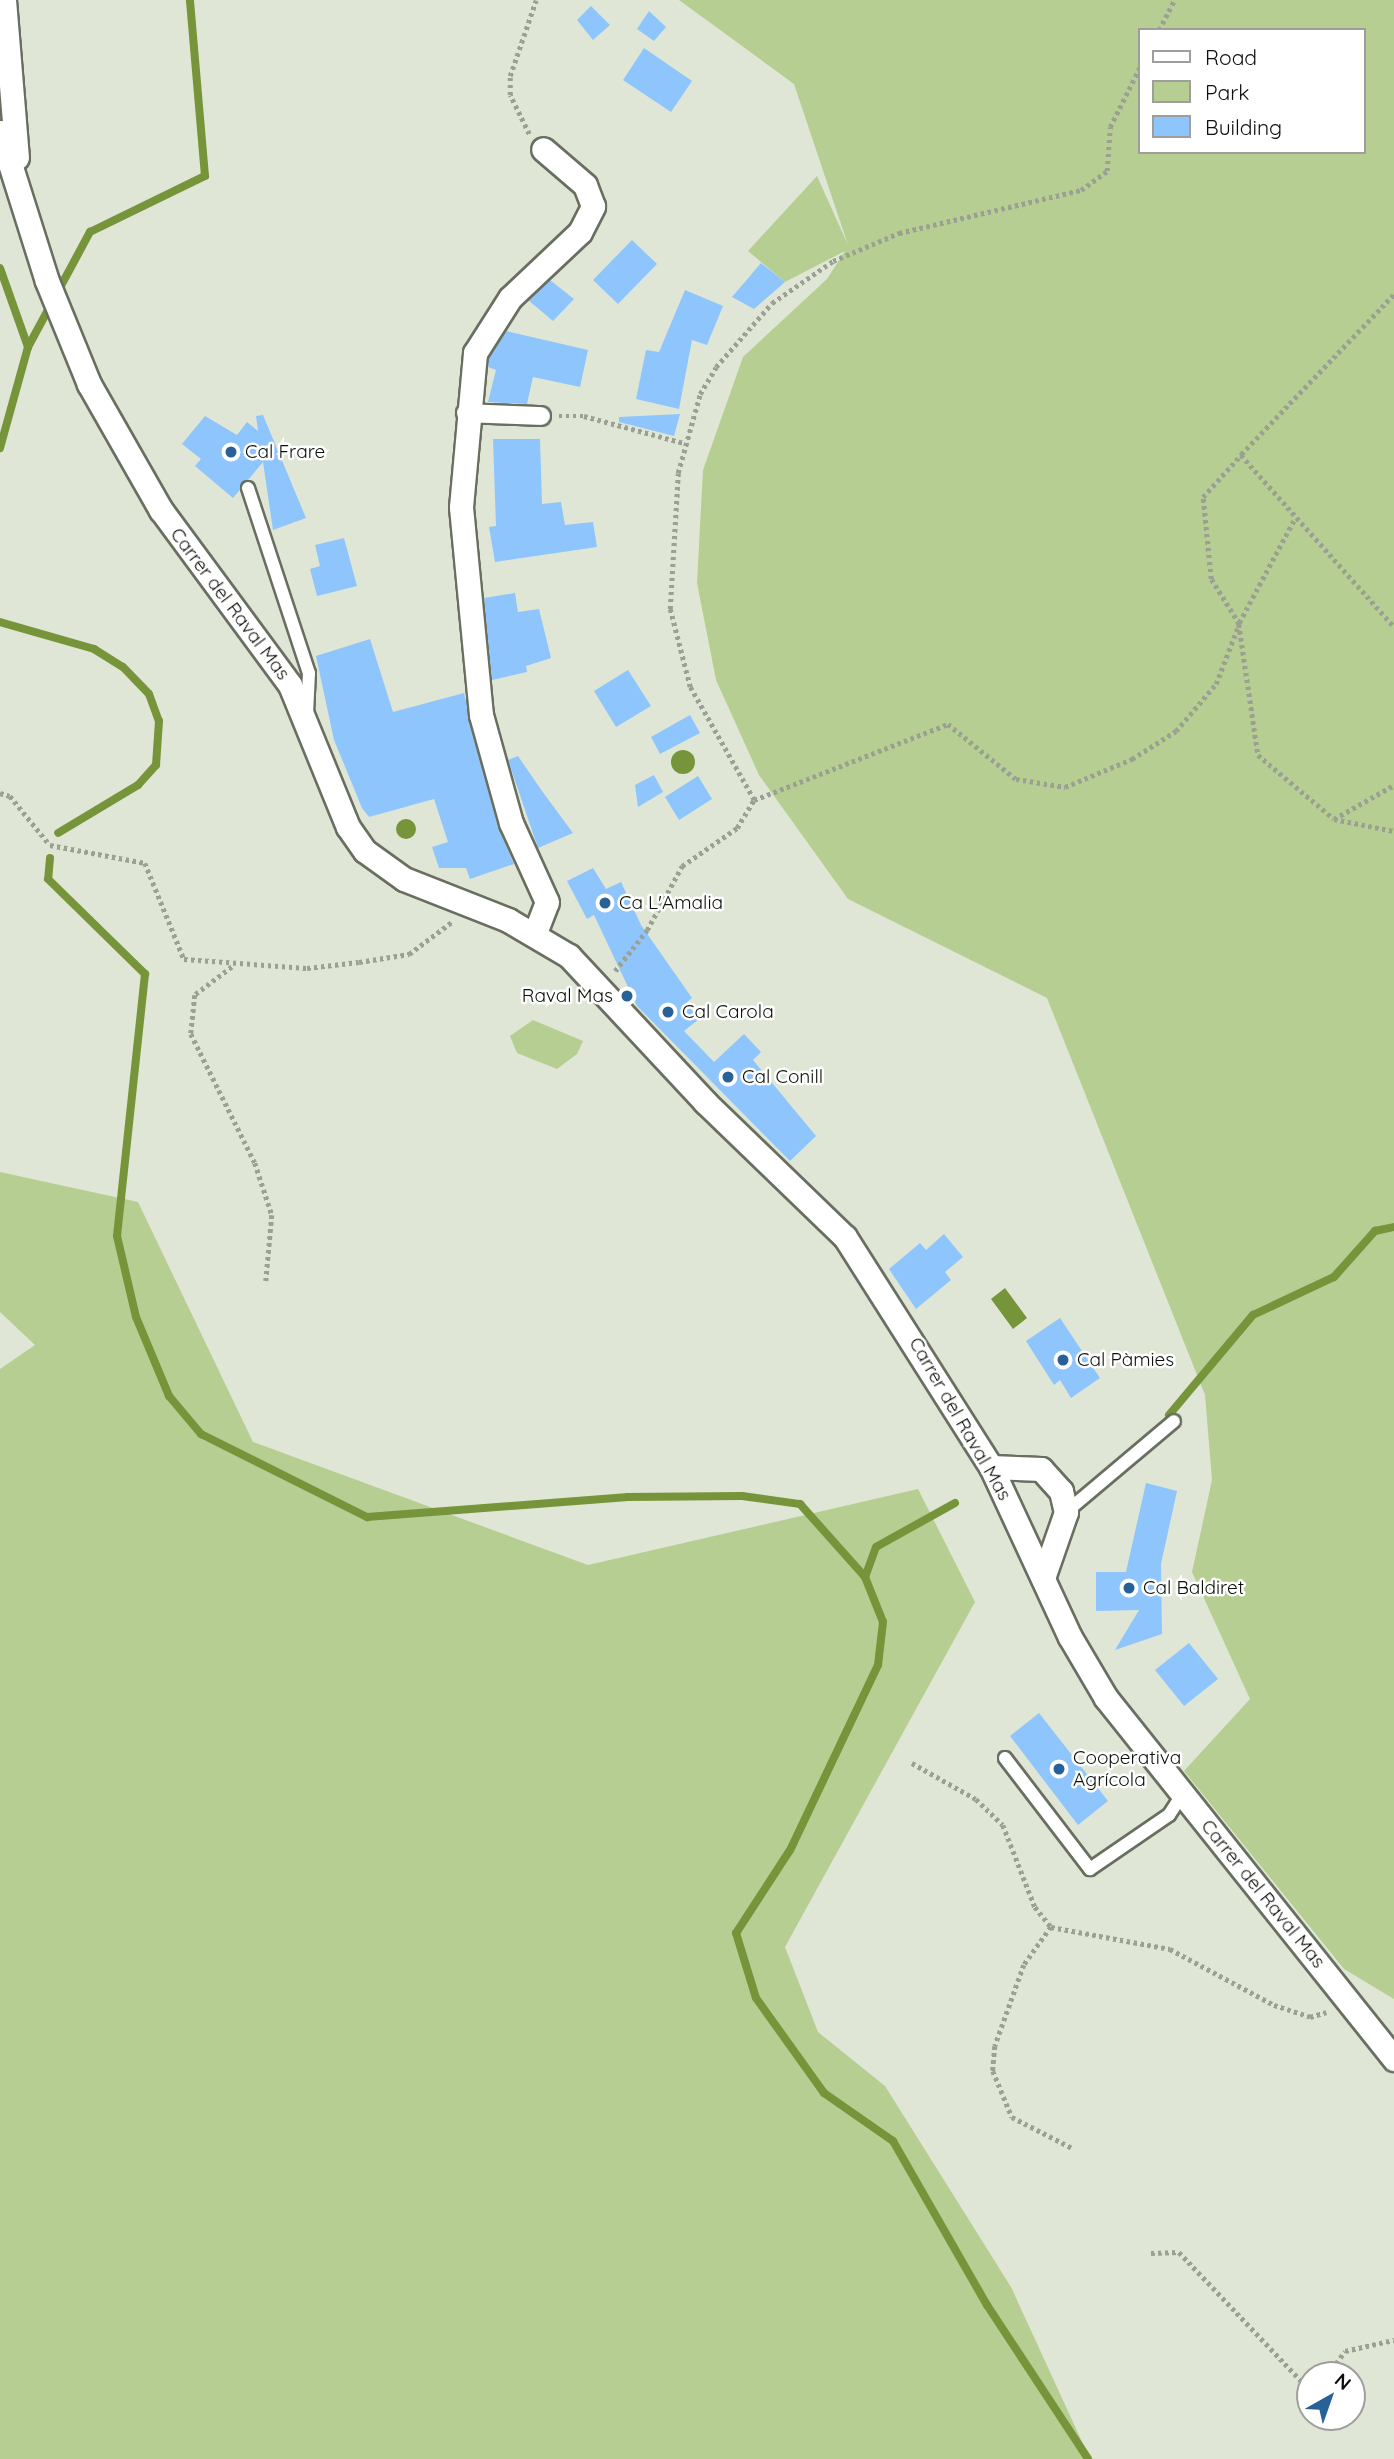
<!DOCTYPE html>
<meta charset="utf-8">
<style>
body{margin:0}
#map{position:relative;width:1394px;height:2459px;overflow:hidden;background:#dfe6d5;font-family:Quicksand,sans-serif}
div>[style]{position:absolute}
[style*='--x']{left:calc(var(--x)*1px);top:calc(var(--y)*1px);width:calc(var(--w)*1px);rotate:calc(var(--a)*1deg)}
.green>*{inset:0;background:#b7ce93}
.water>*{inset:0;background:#76943a}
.round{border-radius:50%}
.stream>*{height:8px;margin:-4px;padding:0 4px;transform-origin:4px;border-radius:4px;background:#76943a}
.building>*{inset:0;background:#8fc5fd}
.path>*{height:4.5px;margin-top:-2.25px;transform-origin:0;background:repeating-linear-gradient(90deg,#9aa092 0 3.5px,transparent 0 7px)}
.roads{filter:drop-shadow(2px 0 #696f60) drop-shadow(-2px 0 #696f60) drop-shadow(0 2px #696f60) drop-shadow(0 -2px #696f60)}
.service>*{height:12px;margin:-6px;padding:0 6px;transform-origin:6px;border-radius:6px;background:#fff}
.pedestrian>*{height:18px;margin:-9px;padding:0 9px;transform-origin:9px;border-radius:9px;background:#fff}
.minor>*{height:23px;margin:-11.5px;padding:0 11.5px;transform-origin:11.5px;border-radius:11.5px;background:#fff}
.dots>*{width:19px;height:19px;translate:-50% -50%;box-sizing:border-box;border:4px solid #fff;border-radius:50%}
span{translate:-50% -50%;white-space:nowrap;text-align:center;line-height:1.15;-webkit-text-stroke:5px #fff;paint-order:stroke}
.poi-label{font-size:19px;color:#0d100a}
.left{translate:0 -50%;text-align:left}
.right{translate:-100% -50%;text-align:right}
.street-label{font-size:19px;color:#0d100a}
.legend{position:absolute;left:1138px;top:28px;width:228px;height:126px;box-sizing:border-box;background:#fff;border:2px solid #9e9f9d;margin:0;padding:9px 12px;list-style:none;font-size:21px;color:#0d100a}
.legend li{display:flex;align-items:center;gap:14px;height:35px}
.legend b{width:35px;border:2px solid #9e9f9d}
.north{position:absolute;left:1296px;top:2361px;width:70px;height:70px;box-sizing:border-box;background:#fff;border:2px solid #9e9f9d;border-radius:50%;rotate:40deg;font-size:19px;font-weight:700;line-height:28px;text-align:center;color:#0d100a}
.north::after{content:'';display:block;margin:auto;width:24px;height:32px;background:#276198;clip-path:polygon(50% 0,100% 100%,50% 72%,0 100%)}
</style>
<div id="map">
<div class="green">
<i style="clip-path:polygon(evenodd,679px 0,1394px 0,1394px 1999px,1344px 1969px,1184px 1771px,1250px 1699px,1192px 1572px,1212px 1480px,1205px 1395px,1047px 998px,848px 899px,759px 775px,716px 680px,697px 583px,703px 470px,743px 357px,827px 279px,845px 251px,785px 282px,748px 251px,817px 176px,848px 245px,794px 84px,679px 0,1140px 30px,1364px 30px,1364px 152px,1140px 152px,1140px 30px)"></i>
<i style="clip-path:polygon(533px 1020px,583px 1041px,577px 1054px,557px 1069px,517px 1053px,510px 1036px)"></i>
<i style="clip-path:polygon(0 1172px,138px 1202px,253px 1442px,588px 1565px,918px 1489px,975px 1602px,785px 1947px,818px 2032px,885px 2086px,1011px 2287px,1090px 2459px,0 2459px,0 1369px,35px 1345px,0 1312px)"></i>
</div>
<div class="water">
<i class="round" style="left:671px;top:750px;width:24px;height:24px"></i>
<i class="round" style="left:396px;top:819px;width:20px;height:20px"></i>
<i style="clip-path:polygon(1005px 1288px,1027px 1318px,1013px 1329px,991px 1299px)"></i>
</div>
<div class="stream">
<i style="--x:0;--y:268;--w:84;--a:70.5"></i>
<i style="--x:28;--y:347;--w:105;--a:105.5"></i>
<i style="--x:28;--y:347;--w:131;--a:-61.7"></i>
<i style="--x:90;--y:232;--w:128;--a:-26"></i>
<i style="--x:205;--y:176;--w:177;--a:-94.9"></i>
<i style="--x:0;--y:622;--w:98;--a:16"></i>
<i style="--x:94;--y:649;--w:34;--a:32"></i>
<i style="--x:123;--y:667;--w:37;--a:46"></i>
<i style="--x:149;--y:694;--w:29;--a:70"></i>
<i style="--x:159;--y:721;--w:44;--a:93.9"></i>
<i style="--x:156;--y:765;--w:27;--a:132"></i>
<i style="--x:138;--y:785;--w:93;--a:149"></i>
<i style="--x:50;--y:858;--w:21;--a:95"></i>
<i style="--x:48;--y:879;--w:136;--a:44.4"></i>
<i style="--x:145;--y:974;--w:263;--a:96.1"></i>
<i style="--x:117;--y:1236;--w:83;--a:76.8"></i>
<i style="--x:136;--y:1317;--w:86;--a:67.3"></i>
<i style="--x:169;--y:1396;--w:50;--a:49.9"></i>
<i style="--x:201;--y:1434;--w:186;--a:26.6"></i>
<i style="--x:367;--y:1517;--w:262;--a:-4.4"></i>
<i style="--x:628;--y:1497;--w:114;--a:-0.5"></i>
<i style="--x:742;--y:1496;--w:59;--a:7.9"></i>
<i style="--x:800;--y:1504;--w:98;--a:48.3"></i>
<i style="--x:1169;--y:1415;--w:131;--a:-50"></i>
<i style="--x:1253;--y:1315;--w:89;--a:-25.1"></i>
<i style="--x:1334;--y:1277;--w:62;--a:-48.3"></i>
<i style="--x:1375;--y:1231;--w:19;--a:-12"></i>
<i style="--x:955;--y:1503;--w:90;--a:150.9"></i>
<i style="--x:876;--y:1547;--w:32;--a:110"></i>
<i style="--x:865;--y:1577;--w:48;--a:68.2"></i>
<i style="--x:883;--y:1622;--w:43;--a:96.6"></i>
<i style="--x:878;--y:1665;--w:205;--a:115.4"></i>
<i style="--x:790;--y:1850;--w:99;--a:123"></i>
<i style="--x:736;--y:1933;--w:68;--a:72.9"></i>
<i style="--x:756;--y:1998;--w:117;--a:54.4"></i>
<i style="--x:824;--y:2093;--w:84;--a:34.8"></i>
<i style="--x:893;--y:2141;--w:189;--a:60.2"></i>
<i style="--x:987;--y:2305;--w:184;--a:56.7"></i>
</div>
<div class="building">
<i style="clip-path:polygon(591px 6px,610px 25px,593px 40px,577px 20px)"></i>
<i style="clip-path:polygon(649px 11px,666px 27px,654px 41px,637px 29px)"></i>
<i style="clip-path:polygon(644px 48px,692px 81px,671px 112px,623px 80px)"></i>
<i style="clip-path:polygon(632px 240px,657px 264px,618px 304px,593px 280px)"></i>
<i style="clip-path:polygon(761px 263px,785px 282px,754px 309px,732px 297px)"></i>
<i style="clip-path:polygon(550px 280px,574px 299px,553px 321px,528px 300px)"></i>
<i style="clip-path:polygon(685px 290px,723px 306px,707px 345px,692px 340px,679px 409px,636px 399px,646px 350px,659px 352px)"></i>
<i style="clip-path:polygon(506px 331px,588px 350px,580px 387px,533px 377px,527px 404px,488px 402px,496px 370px,488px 367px,489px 358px)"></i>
<i style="clip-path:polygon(680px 414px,674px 436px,619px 422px,619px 417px)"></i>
<i style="clip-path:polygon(263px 415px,306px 518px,273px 530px,263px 462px,233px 498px,195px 466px,201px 459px,182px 444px,205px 416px,237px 435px,247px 422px,258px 431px,256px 416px)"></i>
<i style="clip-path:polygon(493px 439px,540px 439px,542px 504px,561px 502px,565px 525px,593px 522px,597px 547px,495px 562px,489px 527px,496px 526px)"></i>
<i style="clip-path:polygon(344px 538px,357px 586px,317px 596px,310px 569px,320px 566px,315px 545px)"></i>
<i style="clip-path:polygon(515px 593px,518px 612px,539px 609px,551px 658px,526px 666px,527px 672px,492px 680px,484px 598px)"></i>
<i style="clip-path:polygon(370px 639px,393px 712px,464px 693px,498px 827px,514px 864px,470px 879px,466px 868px,439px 868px,432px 847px,448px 842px,434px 799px,369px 817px,362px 808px,334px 740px,316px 656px)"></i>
<i style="clip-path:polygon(628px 670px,651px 706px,616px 727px,594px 691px)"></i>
<i style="clip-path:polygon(690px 715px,700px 733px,660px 754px,651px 737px)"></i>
<i style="clip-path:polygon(518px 756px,542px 791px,573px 833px,538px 848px,508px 760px)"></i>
<i style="clip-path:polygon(654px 775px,663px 792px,638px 807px,635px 785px)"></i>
<i style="clip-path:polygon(698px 776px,712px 799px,679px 820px,665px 797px)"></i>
<i style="clip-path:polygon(593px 868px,606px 889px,621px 882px,641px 925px,692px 998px,686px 1003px,699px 1019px,684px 1031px,714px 1062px,744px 1034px,761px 1052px,753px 1060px,816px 1136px,790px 1161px,637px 1006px,594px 915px,587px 919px,567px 881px)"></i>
<i style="clip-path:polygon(944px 1234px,963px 1257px,945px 1272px,951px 1280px,916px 1309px,889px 1269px,920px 1243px,926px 1250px)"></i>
<i style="clip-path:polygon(1060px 1318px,1100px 1378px,1071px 1398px,1060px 1380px,1054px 1385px,1026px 1341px)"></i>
<i style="clip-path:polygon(1146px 1483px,1177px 1491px,1161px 1564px,1162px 1634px,1115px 1650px,1139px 1610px,1096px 1611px,1096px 1572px,1126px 1572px)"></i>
<i style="clip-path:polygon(1189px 1643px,1218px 1679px,1184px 1706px,1155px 1670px)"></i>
<i style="clip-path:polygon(1039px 1713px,1108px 1801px,1078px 1825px,1010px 1736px)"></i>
</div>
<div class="path">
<i style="--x:1159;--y:30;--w:34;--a:-63"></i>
<i style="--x:529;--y:134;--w:43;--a:-116"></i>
<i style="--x:510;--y:95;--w:19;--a:-90"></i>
<i style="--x:510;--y:76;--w:80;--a:-71.1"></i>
<i style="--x:1394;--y:295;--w:221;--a:133.7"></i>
<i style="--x:1241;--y:455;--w:230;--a:48.3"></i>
<i style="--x:559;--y:416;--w:25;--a:0"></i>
<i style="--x:584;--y:416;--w:104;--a:15.1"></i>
<i style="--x:1294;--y:521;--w:117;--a:118.1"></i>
<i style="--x:1239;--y:624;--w:132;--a:81.7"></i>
<i style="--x:1258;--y:755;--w:99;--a:40.1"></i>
<i style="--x:1334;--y:819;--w:61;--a:11.3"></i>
<i style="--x:0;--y:793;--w:10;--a:17"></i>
<i style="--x:10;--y:796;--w:63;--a:50.8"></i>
<i style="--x:50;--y:845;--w:97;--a:10.7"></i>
<i style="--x:145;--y:863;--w:104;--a:67.9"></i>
<i style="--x:184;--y:959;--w:123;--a:4.2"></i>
<i style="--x:307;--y:968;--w:52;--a:-6.6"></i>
<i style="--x:359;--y:962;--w:51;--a:-9.1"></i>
<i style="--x:409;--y:954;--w:55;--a:-36.9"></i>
<i style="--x:754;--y:800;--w:208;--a:-21.4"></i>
<i style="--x:948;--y:724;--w:87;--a:39"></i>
<i style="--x:1016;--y:779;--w:50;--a:9.3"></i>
<i style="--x:1065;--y:787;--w:73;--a:-22.7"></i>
<i style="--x:1132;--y:759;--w:52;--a:-32.5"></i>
<i style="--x:1176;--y:731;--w:62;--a:-49.6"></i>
<i style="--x:1216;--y:684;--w:64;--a:-69"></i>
<i style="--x:1239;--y:624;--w:53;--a:-121.9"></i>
<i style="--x:1211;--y:579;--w:82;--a:-95.6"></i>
<i style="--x:1203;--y:497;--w:57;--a:-47.9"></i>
<i style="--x:1334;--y:819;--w:69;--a:-29.5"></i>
<i style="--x:232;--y:967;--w:46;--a:142.9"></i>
<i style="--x:195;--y:995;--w:39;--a:96"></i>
<i style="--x:191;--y:1034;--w:144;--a:63.6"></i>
<i style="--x:255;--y:1163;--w:55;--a:71.9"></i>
<i style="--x:272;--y:1215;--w:66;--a:95.2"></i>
<i style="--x:615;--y:971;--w:52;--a:-52"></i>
<i style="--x:647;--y:930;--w:73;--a:-61.3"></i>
<i style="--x:682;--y:866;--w:67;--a:-34.6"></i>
<i style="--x:737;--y:828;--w:33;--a:-59"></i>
<i style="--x:754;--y:800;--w:130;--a:-119.5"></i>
<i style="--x:690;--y:687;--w:81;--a:-104.4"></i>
<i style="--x:670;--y:609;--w:136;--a:-86.6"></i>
<i style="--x:678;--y:473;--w:82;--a:-74.4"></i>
<i style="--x:700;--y:394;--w:31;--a:-59"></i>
<i style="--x:716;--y:367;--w:85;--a:-48.8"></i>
<i style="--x:772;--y:303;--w:74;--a:-34.5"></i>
<i style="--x:833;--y:261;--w:72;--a:-23"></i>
<i style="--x:899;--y:233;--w:187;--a:-13.3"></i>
<i style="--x:1081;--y:190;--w:32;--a:-36"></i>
<i style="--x:1107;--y:171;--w:44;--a:-86.1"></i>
<i style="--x:1110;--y:127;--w:67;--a:-63.4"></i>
<i style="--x:912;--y:1763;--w:73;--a:29.4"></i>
<i style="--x:976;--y:1799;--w:37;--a:44"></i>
<i style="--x:1003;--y:1825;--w:88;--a:68.7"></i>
<i style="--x:1035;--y:1907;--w:26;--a:51"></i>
<i style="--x:1051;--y:1927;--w:121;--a:10.5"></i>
<i style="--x:1170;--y:1949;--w:118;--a:28.3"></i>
<i style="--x:1274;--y:2005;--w:38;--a:18"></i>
<i style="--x:1310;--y:2017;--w:17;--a:-17"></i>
<i style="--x:1051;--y:1927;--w:47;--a:125.4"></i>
<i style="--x:1024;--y:1965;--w:86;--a:109.7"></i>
<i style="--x:995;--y:2046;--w:25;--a:95"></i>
<i style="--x:993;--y:2071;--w:50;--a:67.6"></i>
<i style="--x:1012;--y:2117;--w:70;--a:27.3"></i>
<i style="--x:1151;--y:2253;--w:28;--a:-2"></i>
<i style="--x:1179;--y:2252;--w:190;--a:46.5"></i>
<i style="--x:1328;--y:2375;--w:29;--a:-55"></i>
<i style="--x:1345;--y:2351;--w:50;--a:-12.7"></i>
</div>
<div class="roads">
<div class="service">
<i style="--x:248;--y:488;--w:195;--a:71.8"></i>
<i style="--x:309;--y:673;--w:41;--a:92.8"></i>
<i style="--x:1066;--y:1512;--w:141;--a:-40.1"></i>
<i style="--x:1005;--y:1758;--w:140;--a:52.6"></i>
<i style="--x:1090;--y:1869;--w:96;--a:-34.4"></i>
<i style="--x:1169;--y:1815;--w:24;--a:-57"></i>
</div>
<div class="pedestrian">
<i style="--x:466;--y:413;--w:75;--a:2.3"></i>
</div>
<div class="minor">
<i style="--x:4;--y:0;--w:158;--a:85.3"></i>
<i style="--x:0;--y:132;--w:156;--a:72.5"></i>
<i style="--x:47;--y:281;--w:111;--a:67.8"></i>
<i style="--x:89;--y:384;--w:145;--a:60.3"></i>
<i style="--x:161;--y:510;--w:217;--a:53.6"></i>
<i style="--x:290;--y:685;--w:153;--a:67.8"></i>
<i style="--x:348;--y:827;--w:29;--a:55"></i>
<i style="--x:365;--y:851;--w:48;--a:35.7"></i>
<i style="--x:404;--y:879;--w:112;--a:21.5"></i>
<i style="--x:508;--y:920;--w:71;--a:30.5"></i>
<i style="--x:569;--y:956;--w:200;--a:47"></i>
<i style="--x:705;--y:1102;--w:194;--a:44"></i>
<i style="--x:845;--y:1237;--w:272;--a:57.6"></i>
<i style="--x:991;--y:1467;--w:187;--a:65.1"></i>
<i style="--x:1070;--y:1637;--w:71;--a:59.5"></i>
<i style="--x:1106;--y:1698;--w:462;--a:51.4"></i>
<i style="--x:535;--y:933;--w:33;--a:-69"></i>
<i style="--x:547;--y:902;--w:87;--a:-114.5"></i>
<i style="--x:511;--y:823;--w:112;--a:-105.5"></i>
<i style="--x:481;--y:715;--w:209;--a:-95.5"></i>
<i style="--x:461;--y:507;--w:155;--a:-84.8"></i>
<i style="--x:475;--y:353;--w:65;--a:-57.5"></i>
<i style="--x:510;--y:298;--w:96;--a:-43.3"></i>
<i style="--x:580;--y:232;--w:29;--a:-63"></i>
<i style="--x:593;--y:206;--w:22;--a:-111"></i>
<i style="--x:585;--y:185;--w:55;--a:-139.4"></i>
<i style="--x:991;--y:1467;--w:50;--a:2.3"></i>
<i style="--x:1041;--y:1469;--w:30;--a:48"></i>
<i style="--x:1061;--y:1491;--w:22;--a:77"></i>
<i style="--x:1066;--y:1512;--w:70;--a:109.2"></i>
</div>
</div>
<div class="dots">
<i style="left:231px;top:452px;background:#276198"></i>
<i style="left:605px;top:903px;background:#276198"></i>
<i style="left:627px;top:996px;background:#276198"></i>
<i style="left:668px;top:1012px;background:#276198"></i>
<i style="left:728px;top:1077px;background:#276198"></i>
<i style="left:1063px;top:1360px;background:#276198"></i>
<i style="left:1129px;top:1588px;background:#276198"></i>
<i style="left:1059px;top:1769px;background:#276198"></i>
</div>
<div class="poi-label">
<span class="left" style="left:245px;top:452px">Cal Frare</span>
<span class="left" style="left:619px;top:903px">Ca L'Amalia</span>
<span class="right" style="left:613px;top:996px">Raval Mas</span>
<span class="left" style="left:682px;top:1012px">Cal Carola</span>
<span class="left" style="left:742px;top:1077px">Cal Conill</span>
<span class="left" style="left:1077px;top:1360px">Cal Pàmies</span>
<span class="left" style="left:1143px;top:1588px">Cal Baldiret</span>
<span class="left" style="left:1073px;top:1769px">Cooperativa<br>Agrícola</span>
</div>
<div class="street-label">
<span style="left:230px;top:604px;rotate:53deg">Carrer del Raval Mas</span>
<span style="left:960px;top:1419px;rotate:60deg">Carrer del Raval Mas</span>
<span style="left:1263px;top:1894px;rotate:51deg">Carrer del Raval Mas</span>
</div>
<ul class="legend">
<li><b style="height:9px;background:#fff"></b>Road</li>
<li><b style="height:19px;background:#b7ce93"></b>Park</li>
<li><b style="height:19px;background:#8fc5fd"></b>Building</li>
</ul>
<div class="north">N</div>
</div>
